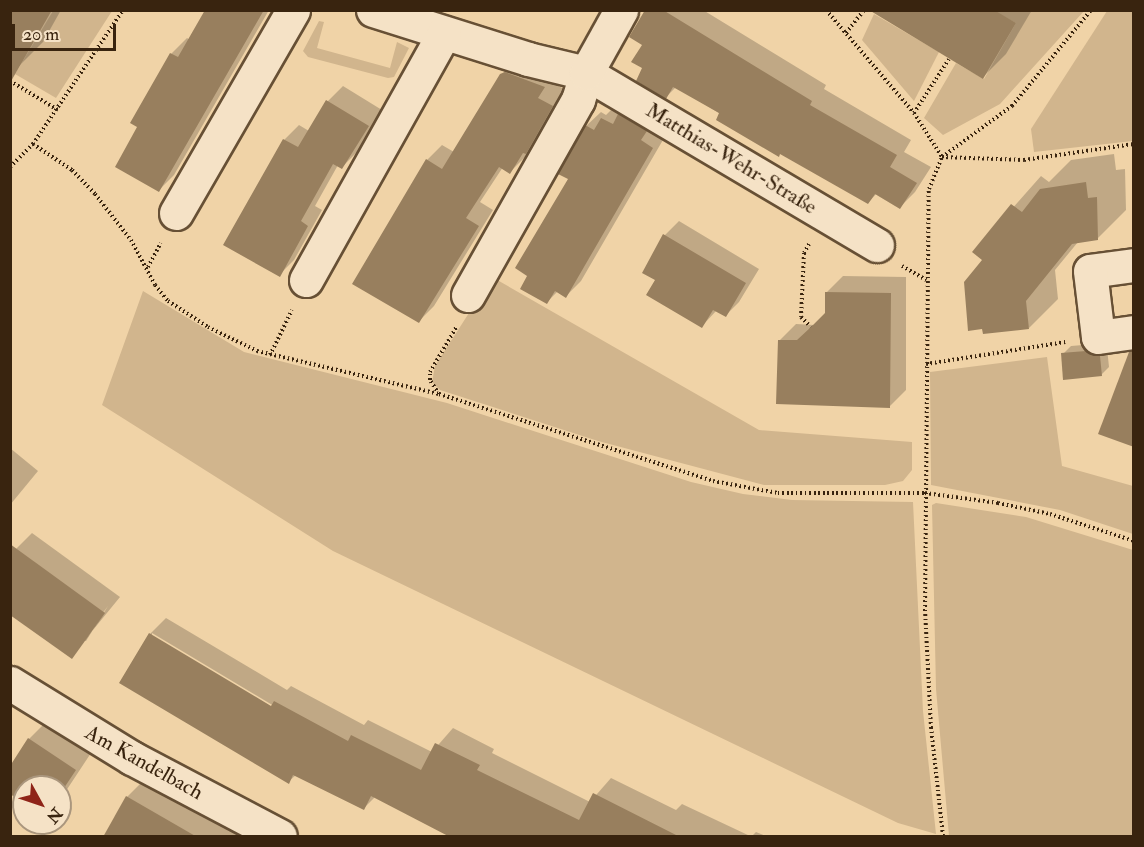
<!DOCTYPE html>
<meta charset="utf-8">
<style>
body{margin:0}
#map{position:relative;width:1144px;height:847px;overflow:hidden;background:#f0d3a7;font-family:"IM FELL Double Pica",serif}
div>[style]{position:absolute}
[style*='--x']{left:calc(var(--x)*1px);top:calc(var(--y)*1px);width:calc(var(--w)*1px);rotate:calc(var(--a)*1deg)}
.green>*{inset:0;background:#d1b58d}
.shadow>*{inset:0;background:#0003}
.building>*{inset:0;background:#987f5e}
.path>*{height:4px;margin-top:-2px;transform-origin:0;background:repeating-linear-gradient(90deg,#39240f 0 1.5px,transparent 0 4.5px)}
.roads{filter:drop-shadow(2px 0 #675035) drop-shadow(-2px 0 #675035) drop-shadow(0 2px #675035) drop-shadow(0 -2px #675035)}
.minor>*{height:33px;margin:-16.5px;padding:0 16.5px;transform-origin:16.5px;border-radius:16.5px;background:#f5e2c6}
span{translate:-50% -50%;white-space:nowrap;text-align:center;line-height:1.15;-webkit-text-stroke:5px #f5e2c6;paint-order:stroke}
.street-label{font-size:21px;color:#39240f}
.frame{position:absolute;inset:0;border:12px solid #39240f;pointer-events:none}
.north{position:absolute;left:12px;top:775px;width:60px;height:60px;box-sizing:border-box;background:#f5e2c6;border:2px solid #aa967d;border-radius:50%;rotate:130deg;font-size:16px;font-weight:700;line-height:24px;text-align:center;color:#39240f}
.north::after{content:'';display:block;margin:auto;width:21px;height:27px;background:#8f2418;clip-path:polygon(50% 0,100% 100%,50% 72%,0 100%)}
.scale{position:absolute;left:12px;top:24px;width:104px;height:27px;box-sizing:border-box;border:3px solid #39240f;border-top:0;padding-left:8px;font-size:18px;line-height:21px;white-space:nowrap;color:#39240f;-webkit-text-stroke:4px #f5e2c6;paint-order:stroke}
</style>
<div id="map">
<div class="green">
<i style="clip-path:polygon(53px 11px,112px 11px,56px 98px,15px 74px)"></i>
<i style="clip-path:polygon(994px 11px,1084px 11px,1000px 104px,943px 135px,924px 118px,956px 63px,984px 79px,1016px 23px)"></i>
<i style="clip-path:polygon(1107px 11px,1133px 11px,1133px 141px,1034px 152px,1031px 129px)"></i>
<i style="clip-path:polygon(874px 14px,939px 52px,914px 101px,862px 40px)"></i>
<i style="clip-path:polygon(319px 21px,324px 22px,317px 48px,390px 68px,397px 42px,409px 48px,394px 77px,388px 78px,308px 57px,303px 51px)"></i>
<i style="clip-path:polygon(492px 277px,759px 430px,912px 442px,912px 470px,903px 481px,885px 485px,764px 485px,598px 441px,440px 390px,432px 382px,435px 366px)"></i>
<i style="clip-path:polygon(143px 291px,244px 352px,447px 403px,691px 482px,743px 494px,792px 500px,913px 502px,923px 711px,936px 834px,898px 823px,333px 551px,102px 405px)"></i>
<i style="clip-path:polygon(1047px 357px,1062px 466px,1133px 486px,1133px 534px,1060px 510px,931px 485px,930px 372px)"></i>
<i style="clip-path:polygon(936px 503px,1026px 517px,1133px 550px,1133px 836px,949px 836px,936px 689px,932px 505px)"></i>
</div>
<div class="shadow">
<i style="clip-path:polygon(10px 10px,61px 10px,43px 42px,20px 65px)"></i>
<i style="clip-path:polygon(207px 10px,269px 10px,174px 175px,159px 190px,139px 127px,132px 123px,171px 54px,187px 38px,190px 40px)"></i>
<i style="clip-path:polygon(647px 10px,703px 10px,826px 85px,824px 89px,911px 140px,904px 152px,931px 167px,915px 192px,900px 207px,877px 193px,868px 203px,676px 87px,666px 97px,644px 68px)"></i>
<i style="clip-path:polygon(870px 10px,1032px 10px,1006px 54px,983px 77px)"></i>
<i style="clip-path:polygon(517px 59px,559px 71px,552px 82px,567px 91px,525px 157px,510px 172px,503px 167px,480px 202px,493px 210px,434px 306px,419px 321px,427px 160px,442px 145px,454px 152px,501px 75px)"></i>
<i style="clip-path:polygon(343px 86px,382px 110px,357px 152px,342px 167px,338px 165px,315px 206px,322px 210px,294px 260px,279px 275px,284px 140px,299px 125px,309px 131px,328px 101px)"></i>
<i style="clip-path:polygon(617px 104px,667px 133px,581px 281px,566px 296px,558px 291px,547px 302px,570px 179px,586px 126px,601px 112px,606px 115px)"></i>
<i style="clip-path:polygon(1114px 154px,1116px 170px,1125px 169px,1126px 210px,1097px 239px,1078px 242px,1055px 270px,1058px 299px,1029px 328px,984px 259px,974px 252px,1041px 176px,1049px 182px,1071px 160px)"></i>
<i style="clip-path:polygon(679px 221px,759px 269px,739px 302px,725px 316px,717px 310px,702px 326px,657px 280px,644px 272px,665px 235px)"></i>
<i style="clip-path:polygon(843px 276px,906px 277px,906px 390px,890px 406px,780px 340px,796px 324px,815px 325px,826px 313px,827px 292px)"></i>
<i style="clip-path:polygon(1095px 344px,1107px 348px,1109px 367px,1101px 375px,1063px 354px,1071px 346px)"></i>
<i style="clip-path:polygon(10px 448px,38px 471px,10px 505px)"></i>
<i style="clip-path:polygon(evenodd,32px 533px,120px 597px,71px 657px,16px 549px,32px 533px,108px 606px,86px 641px,82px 641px,108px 606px)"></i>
<i style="clip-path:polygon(evenodd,166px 618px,287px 690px,291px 686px,364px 725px,368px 720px,432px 752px,453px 728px,494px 749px,492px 753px,590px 802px,611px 778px,676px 810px,682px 804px,750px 836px,474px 836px,451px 825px,444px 832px,375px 797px,363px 809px,296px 775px,288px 782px,121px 683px,150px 634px,166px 618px,152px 633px,279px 709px,277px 711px,152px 637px,152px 633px)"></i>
<i style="clip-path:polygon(45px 723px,91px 753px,60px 800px,60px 787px,24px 787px,24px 801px,10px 793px,29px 739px)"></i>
<i style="clip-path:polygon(148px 776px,256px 836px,105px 836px,127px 797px)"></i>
<i style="clip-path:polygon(756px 832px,766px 836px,752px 836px)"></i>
</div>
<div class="building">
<i style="clip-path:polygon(10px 10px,52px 10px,10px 83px)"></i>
<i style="clip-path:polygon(205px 10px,264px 10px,159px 192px,115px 167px,137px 127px,130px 123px,170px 53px,178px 57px)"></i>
<i style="clip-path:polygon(645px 10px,663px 10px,812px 101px,810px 105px,897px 155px,890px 167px,917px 183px,900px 209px,875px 194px,868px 204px,780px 154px,779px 157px,716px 120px,719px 113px,673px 87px,666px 99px,636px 81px,642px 68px,631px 62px,642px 45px,629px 37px)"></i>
<i style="clip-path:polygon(869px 10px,994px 10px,1016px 23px,983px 79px)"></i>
<i style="clip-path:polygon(505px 72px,545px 87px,538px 98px,553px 106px,526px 154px,523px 153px,510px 174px,499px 167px,466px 218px,479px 226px,419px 323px,352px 284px,426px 159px,442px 169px,500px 74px)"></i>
<i style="clip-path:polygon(326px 100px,369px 126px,342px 169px,333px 164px,301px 221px,308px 226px,280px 277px,223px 245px,283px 139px,298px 147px)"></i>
<i style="clip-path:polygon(618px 114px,647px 131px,641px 140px,653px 148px,566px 298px,555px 291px,547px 304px,520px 289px,527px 276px,515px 268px,568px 179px,558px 174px,585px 125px,594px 130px,601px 118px,613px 124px)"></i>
<i style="clip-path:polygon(1086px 182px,1088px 198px,1097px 197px,1098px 240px,1072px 244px,1026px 301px,1029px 329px,983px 334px,982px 329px,968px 331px,964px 282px,982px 260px,972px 252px,1011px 204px,1022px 212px,1040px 189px)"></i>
<i style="clip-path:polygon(663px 234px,746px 283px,726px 317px,713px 310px,702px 328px,646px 295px,655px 280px,642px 273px)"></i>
<i style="clip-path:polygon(825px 292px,891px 293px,890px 408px,776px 404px,778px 340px,797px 340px,811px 327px,825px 313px)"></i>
<i style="clip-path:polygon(1086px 351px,1100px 356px,1102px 376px,1063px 380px,1061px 353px)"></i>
<i style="clip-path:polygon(1134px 351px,1134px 447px,1098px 434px,1129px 352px)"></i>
<i style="clip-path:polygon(10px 544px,105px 613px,72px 659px,10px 615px)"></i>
<i style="clip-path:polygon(149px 633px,271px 706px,274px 701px,348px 741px,351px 735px,421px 770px,435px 743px,480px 765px,477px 770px,579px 820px,593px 793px,680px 837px,450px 837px,371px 796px,364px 810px,293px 775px,289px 784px,119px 683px)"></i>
<i style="clip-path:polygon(28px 738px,76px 770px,60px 794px,60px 787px,24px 787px,24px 803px,10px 794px,10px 766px)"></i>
<i style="clip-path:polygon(126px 796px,197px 837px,103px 837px)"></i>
</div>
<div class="path">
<i style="--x:826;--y:10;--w:135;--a:49.5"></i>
<i style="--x:914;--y:113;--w:52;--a:57.5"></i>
<i style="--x:846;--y:33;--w:29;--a:-52"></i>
<i style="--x:10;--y:81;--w:56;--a:31.1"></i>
<i style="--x:914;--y:113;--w:64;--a:-57.1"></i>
<i style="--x:33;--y:144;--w:47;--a:33.7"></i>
<i style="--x:72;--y:170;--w:33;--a:46"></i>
<i style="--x:95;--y:194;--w:58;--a:52"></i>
<i style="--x:131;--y:240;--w:51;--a:61.9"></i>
<i style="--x:155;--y:285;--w:21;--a:51"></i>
<i style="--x:168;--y:301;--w:48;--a:33"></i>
<i style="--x:208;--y:327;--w:55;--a:26.1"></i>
<i style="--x:257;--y:351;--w:187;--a:13.3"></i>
<i style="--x:439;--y:394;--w:287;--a:17.6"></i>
<i style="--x:713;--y:481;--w:66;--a:10.5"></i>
<i style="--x:778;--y:493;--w:147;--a:0"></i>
<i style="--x:925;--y:493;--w:74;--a:7.8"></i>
<i style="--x:998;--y:503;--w:53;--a:11.9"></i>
<i style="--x:1050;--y:514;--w:88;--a:17.8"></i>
<i style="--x:942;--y:157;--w:82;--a:2.1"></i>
<i style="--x:1024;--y:160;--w:111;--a:-8.3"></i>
<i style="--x:10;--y:167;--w:33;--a:-45"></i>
<i style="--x:33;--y:144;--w:161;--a:-56.1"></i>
<i style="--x:809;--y:244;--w:10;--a:119"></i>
<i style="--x:804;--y:253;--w:64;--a:92.7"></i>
<i style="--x:801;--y:317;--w:14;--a:45"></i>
<i style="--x:902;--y:266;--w:28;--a:30"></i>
<i style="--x:148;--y:267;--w:27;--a:-62"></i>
<i style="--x:270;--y:355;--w:50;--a:-63.9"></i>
<i style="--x:926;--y:364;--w:141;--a:-9"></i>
<i style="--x:439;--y:394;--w:17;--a:-123"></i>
<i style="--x:430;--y:380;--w:8;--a:-90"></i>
<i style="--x:430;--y:372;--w:53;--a:-59.6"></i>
<i style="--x:943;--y:836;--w:109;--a:-96.3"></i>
<i style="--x:931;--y:728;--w:117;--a:-92.9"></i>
<i style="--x:925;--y:611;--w:422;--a:-89.5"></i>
<i style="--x:929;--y:189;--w:35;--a:-68"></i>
<i style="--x:942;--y:157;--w:87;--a:-36.1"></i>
<i style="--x:1012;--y:106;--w:124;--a:-50.5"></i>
</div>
<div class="roads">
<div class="minor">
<i style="--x:373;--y:10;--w:163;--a:17.5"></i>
<i style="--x:528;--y:59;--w:60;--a:13.6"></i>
<i style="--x:586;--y:73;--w:338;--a:30.6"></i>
<i style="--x:176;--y:213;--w:234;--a:-60"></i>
<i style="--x:1134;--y:265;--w:44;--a:172.2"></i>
<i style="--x:1090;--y:271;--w:66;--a:83.1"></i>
<i style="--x:1098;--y:337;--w:36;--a:-8"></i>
<i style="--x:306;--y:280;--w:283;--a:-60.8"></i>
<i style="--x:468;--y:295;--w:224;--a:-60.6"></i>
<i style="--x:578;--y:100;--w:28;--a:-73"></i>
<i style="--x:586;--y:73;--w:72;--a:-60.9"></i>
<i style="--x:10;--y:683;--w:143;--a:31.6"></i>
<i style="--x:132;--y:758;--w:167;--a:27.8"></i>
</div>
</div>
<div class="street-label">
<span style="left:731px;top:159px;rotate:31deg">Matthias-Wehr-Straße</span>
<span style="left:144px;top:763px;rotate:29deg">Am Kandelbach</span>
</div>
<div class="frame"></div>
<div class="north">N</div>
<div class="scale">20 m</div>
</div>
